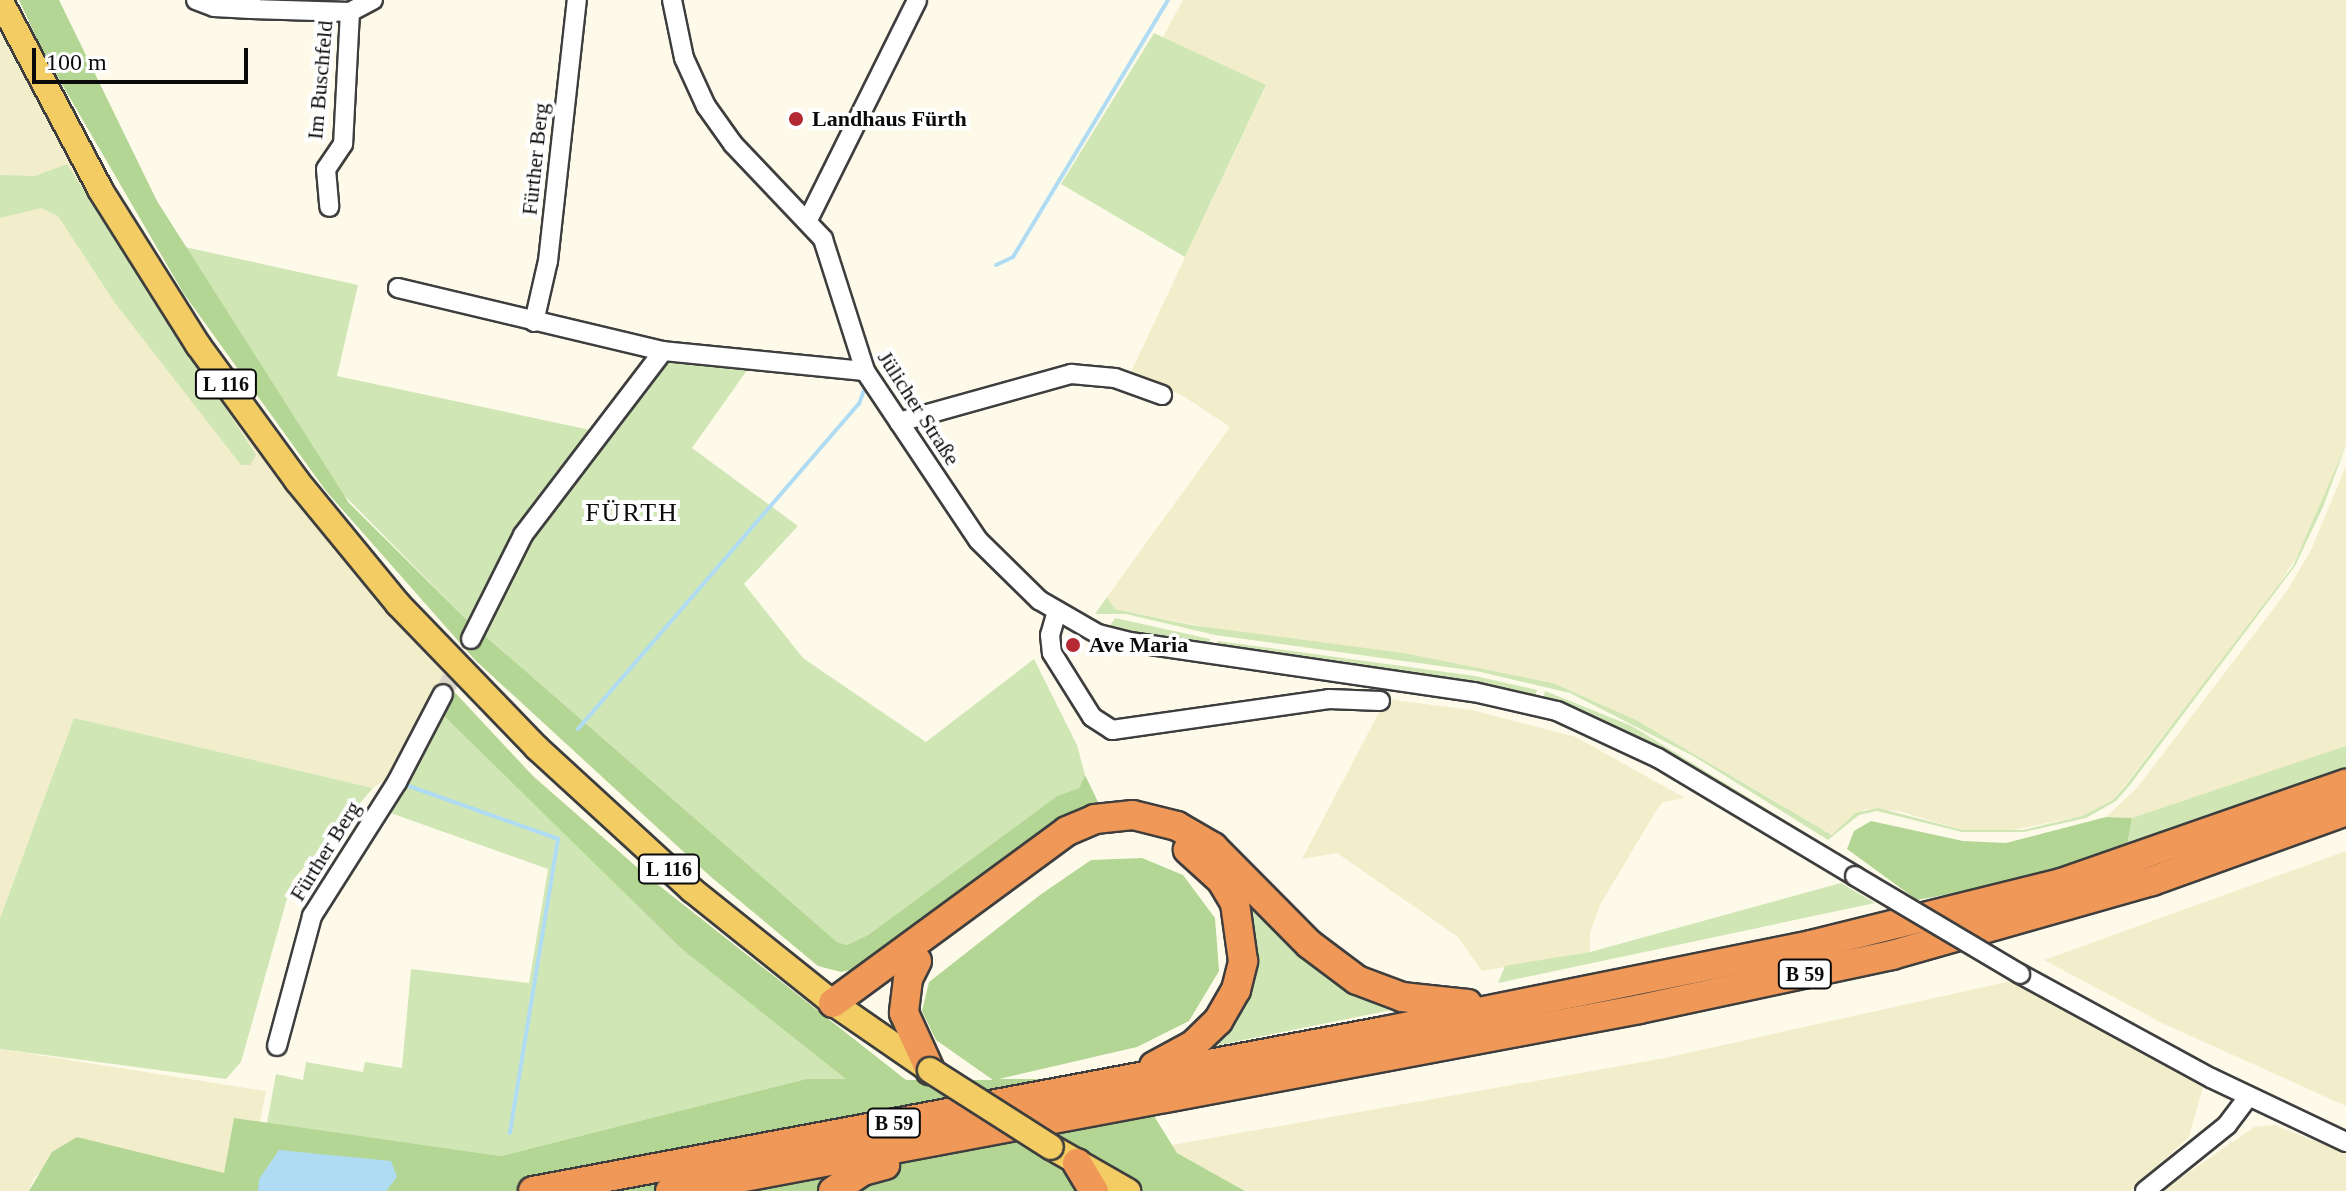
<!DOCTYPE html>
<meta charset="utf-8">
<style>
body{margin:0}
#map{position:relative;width:2346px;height:1191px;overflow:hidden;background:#fefaea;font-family:"Times New Roman",serif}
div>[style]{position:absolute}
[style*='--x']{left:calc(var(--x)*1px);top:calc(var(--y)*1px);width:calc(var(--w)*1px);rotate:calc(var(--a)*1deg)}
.farmland>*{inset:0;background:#f2eecb}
.green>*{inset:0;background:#d0e6b5}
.forest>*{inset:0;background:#b4d695}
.water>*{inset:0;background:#b0dcf3}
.stream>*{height:4px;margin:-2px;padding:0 2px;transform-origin:2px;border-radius:2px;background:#b0dcf3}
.minor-tunnel>*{height:18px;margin-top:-9px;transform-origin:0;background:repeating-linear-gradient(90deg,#dad6c9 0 18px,transparent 0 27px)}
.roads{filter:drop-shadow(2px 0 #3e3e3e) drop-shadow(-2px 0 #3e3e3e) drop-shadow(0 2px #3e3e3e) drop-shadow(0 -2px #3e3e3e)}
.minor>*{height:18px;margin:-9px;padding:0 9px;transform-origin:9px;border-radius:9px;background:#fff}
.major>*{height:24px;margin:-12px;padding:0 12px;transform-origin:12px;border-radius:12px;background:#f3cd64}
.highway>*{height:28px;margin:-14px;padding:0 14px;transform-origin:14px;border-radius:14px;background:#ef9857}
.bridges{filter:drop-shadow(2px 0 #3e3e3e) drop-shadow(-2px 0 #3e3e3e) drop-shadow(0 2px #3e3e3e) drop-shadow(0 -2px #3e3e3e)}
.minor-bridge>*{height:18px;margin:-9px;padding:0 9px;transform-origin:9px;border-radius:9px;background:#fff}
.major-bridge>*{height:24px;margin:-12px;padding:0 12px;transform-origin:12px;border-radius:12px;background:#f3cd64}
.dots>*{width:22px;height:22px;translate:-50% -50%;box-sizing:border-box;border:4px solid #fff;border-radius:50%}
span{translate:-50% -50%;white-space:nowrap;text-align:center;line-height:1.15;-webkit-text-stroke:8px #fff;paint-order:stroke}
.shield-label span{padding:2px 6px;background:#fff;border:2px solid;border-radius:6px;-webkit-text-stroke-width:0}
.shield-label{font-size:20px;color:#0b0b0b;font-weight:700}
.street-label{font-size:22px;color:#0b0b0b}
.poi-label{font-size:22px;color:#0b0b0b;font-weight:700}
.left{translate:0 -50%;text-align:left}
.quarter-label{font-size:26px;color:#0b0b0b;letter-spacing:2px}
.scale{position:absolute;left:32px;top:48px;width:216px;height:36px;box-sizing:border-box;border:4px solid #0b0b0b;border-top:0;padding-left:10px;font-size:24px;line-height:28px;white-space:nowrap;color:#0b0b0b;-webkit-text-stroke:6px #fff;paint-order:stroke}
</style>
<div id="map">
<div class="farmland">
<i style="clip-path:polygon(0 0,156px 281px,457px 667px,409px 762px,373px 788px,74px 718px,0 918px)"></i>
<i style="clip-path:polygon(1183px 0,2346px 0,2346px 445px,2303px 547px,2266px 604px,2113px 800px,2082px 816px,2003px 832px,1963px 830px,1898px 811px,1865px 809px,1833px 835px,1636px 720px,1553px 683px,1404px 653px,1230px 632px,1115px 609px,1107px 597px,1230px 427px,1180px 394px,1129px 376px,1266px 86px,1163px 37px)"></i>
<i style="clip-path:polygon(2346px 466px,2346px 746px,2175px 806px,2132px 818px,2106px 817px,2137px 788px,2287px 591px,2311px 550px)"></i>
<i style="clip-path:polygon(1386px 699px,1472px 710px,1576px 737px,1685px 798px,1663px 802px,1656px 811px,1600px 905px,1590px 933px,1590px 952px,1482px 971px,1458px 937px,1337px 853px,1302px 859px)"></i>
<i style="clip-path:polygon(2346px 851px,2346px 1106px,2164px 1024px,2044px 960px)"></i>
<i style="clip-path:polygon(2011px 981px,2203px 1087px,2189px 1137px,2131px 1191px,1245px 1191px,1177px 1153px,1172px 1145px,1665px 1058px)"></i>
<i style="clip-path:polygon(0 1049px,266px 1091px,260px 1122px,234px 1119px,224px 1173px,77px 1137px,34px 1178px,29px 1191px,0 1191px)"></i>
<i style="clip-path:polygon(2274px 1125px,2346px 1153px,2346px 1191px,2162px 1191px,2254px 1127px)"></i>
</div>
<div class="green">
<i style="clip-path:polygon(1154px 33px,1266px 85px,1185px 257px,1061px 184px)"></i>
<i style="clip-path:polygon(67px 164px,256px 455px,250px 465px,241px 465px,115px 303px,58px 216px,41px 208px,0 218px,0 175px,35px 176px)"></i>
<i style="clip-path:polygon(185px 247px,358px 285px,337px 376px,600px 432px,517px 531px,468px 621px,333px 484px)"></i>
<i style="clip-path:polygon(669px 357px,750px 366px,692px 448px,798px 526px,744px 584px,803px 658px,926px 742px,1034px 659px,1077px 745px,1085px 775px,1079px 788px,1057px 796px,868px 935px,847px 945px,837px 942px,482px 633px,534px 529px)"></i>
<i style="clip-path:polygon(2346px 445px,2323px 507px,2295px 566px,2130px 785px,2116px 801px,2086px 818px,2024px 832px,1962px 832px,1877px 811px,1859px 815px,1828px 840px,1695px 757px,1570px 693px,1476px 671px,1215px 635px,1126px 614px,1095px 614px,1107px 597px,1115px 609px,1191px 625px,1404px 653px,1553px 683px,1636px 720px,1832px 835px,1855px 813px,1878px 808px,1963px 830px,2023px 830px,2082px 816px,2113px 800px,2126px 785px,2293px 566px)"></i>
<i style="clip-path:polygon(1115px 618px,1210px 639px,1210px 647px,1116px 629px,1110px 626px)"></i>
<i style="clip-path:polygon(1218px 641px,1475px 676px,1537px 690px,1535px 697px,1217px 648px)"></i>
<i style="clip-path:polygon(1545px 691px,1632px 726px,1819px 841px,1627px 733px,1543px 699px)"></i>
<i style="clip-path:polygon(443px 715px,684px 950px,847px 1079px,806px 1079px,501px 1156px,267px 1123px,276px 1074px,303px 1080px,306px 1062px,363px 1072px,365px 1062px,402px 1068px,411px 969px,529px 983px,548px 869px,385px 811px)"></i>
<i style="clip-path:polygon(74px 718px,373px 788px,292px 881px,241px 1062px,226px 1079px,0 1049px,0 918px)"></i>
<i style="clip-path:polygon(2346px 746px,2346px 767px,2127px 846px,2132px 818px)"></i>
<i style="clip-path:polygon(1841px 883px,1875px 903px,1498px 983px,1505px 966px,1590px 952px)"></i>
<i style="clip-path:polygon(1245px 898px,1300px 957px,1349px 994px,1396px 1009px,1209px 1047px)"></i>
</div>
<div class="forest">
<i style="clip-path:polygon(19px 0,59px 0,157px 201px,349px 503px,468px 621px,837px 942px,847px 945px,868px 935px,1057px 796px,1079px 788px,1085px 775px,1100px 806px,858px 968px,841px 972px,818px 966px,711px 877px,475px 660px,326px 491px,184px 294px,42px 50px)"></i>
<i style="clip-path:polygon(448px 685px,533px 776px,647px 876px,906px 1080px,993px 1080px,936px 1040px,922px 1011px,929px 982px,1040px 895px,1091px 860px,1142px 858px,1183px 875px,1215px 918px,1219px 971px,1189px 1021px,1137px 1047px,999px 1079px,1131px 1079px,1177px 1153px,1245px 1191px,29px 1191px,52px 1152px,77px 1137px,224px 1173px,234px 1118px,501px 1156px,806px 1079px,846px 1079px,682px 949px,443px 715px)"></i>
<i style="clip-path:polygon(2106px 817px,2132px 818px,2127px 846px,2004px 884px,1917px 900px,1847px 849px,1854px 831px,1871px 821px,1963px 841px,2006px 843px)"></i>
</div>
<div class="water">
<i style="clip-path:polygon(279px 1150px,391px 1161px,397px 1177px,386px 1191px,258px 1191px,259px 1179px)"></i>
</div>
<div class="stream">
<i style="--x:996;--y:265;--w:19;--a:-25"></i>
<i style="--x:1013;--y:257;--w:300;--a:-58.9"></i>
<i style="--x:578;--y:729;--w:430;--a:-49.2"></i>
<i style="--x:859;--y:404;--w:15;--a:-70"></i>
<i style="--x:403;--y:784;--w:164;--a:19.5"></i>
<i style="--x:558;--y:839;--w:298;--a:99.3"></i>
</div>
<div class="minor-tunnel">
<i style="--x:443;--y:694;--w:62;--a:-63"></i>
</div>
<div class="roads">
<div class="minor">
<i style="--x:196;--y:0;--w:19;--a:21"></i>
<i style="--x:214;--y:7;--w:37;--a:3"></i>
<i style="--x:251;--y:0;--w:9;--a:90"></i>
<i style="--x:251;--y:9;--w:99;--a:1.7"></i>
<i style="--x:350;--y:12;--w:132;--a:93"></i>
<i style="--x:343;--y:144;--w:30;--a:124"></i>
<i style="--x:326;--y:169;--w:38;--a:85"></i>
<i style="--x:672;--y:0;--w:59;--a:78.3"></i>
<i style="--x:684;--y:58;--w:53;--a:65.4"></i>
<i style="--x:706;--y:106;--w:47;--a:54.6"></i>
<i style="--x:733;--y:144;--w:131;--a:46.5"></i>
<i style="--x:823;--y:239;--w:139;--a:72.3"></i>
<i style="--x:865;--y:371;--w:203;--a:56.2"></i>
<i style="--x:978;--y:540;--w:86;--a:44.5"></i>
<i style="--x:1039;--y:600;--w:68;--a:30"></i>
<i style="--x:1098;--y:634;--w:33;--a:14"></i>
<i style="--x:1130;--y:642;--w:348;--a:8.3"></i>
<i style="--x:1474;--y:692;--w:85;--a:12.9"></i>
<i style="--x:1557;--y:711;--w:111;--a:25"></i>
<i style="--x:1658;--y:758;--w:230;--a:30.9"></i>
<i style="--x:350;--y:12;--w:26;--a:-28"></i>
<i style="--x:809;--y:218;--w:243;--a:-63.6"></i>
<i style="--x:398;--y:288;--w:272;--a:13.4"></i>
<i style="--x:534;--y:322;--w:63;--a:-77.1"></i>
<i style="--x:548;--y:261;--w:263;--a:-83.7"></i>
<i style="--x:899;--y:422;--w:179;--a:-15.6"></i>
<i style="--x:1071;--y:374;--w:44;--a:5.2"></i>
<i style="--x:1115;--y:378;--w:50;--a:19.9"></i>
<i style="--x:1057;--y:611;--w:25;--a:106"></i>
<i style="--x:1050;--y:635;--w:18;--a:84"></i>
<i style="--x:1052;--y:653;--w:75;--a:58"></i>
<i style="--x:1092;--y:717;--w:24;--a:33"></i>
<i style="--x:1112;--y:730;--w:219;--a:-8.1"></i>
<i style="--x:1329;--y:699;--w:51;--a:2.2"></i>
<i style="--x:471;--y:639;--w:116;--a:-63.4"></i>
<i style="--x:523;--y:535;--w:231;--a:-52.7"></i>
<i style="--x:663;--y:351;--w:203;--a:5.7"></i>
<i style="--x:2020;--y:974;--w:217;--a:28.6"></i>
<i style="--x:2211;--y:1078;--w:149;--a:25.4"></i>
<i style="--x:277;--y:1046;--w:135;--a:-74.9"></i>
<i style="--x:312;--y:916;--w:159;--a:-57.6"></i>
<i style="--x:397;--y:782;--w:99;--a:-62.4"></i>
<i style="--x:2145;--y:1191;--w:105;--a:-38.8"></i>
<i style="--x:2227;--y:1125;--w:36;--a:-53"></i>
</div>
<div class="major">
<i style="--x:0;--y:0;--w:216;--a:62.1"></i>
<i style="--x:101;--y:191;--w:182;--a:57.8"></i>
<i style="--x:198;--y:345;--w:168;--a:53.9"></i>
<i style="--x:297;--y:481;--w:159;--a:50.6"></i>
<i style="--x:398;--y:604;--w:200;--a:46"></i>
<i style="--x:537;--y:748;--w:210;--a:42.5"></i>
<i style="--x:692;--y:890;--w:181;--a:38.7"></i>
<i style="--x:833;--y:1003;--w:118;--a:34.6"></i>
<i style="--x:1051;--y:1147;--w:89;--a:29.7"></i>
</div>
<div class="highway">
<i style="--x:917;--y:961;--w:20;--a:117"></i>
<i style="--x:908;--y:979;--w:34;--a:97"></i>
<i style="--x:904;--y:1013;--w:63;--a:65.5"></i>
<i style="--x:833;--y:1003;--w:290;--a:-36.3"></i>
<i style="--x:1067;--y:831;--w:30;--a:-23"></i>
<i style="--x:1095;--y:819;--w:38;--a:-6"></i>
<i style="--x:1133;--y:815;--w:45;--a:14"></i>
<i style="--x:1177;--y:826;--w:42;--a:30.3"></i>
<i style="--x:1213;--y:847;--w:136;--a:45.3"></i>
<i style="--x:1309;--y:944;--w:60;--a:36.9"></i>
<i style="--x:1357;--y:980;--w:48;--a:20.7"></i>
<i style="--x:1402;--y:997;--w:66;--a:6.1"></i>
<i style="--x:1154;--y:1066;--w:44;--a:-28.3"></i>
<i style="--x:1193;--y:1045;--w:35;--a:-44"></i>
<i style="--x:1218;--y:1021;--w:36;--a:-60"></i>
<i style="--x:1236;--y:990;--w:30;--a:-76"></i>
<i style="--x:1243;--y:961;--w:59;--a:-97.9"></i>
<i style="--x:1235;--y:903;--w:27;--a:-121"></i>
<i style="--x:1221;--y:880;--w:45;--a:-137.7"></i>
<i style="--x:1077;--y:1163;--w:33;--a:59"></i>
<i style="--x:533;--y:1191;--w:867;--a:-10.64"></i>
<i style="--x:1385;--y:1031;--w:435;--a:-11.4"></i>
<i style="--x:1811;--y:945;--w:258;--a:-13.9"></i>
<i style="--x:2061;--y:883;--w:302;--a:-19.2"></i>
<i style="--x:670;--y:1191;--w:987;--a:-10.63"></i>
<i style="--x:1640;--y:1009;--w:258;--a:-12.1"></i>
<i style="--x:1892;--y:955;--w:270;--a:-15.9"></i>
<i style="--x:2152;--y:881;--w:206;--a:-19.8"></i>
<i style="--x:833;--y:1191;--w:36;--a:-34"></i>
<i style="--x:863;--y:1171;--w:23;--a:-15"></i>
</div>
</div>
<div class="bridges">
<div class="minor-bridge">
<i style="--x:1855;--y:876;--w:192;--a:30.7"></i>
</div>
<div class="major-bridge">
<i style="--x:930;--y:1070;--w:143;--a:32.5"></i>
</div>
</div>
<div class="dots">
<i style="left:796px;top:119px;background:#b52933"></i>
<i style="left:1073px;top:645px;background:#b52933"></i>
</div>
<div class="shield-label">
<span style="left:226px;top:384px">L 116</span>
<span style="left:669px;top:869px">L 116</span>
<span style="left:1805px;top:974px">B 59</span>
<span style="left:894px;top:1123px">B 59</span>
</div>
<div class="street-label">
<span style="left:320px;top:80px;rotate:-85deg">Im Buschfeld</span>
<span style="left:535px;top:159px;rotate:-84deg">Fürther Berg</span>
<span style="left:919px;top:408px;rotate:57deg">Jülicher Straße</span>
<span style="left:325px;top:851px;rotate:-58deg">Fürther Berg</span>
</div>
<div class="poi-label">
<span class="left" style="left:812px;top:119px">Landhaus Fürth</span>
<span class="left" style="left:1089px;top:645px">Ave Maria</span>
</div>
<div class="quarter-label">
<span style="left:632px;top:513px">FÜRTH</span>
</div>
<div class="scale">100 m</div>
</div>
